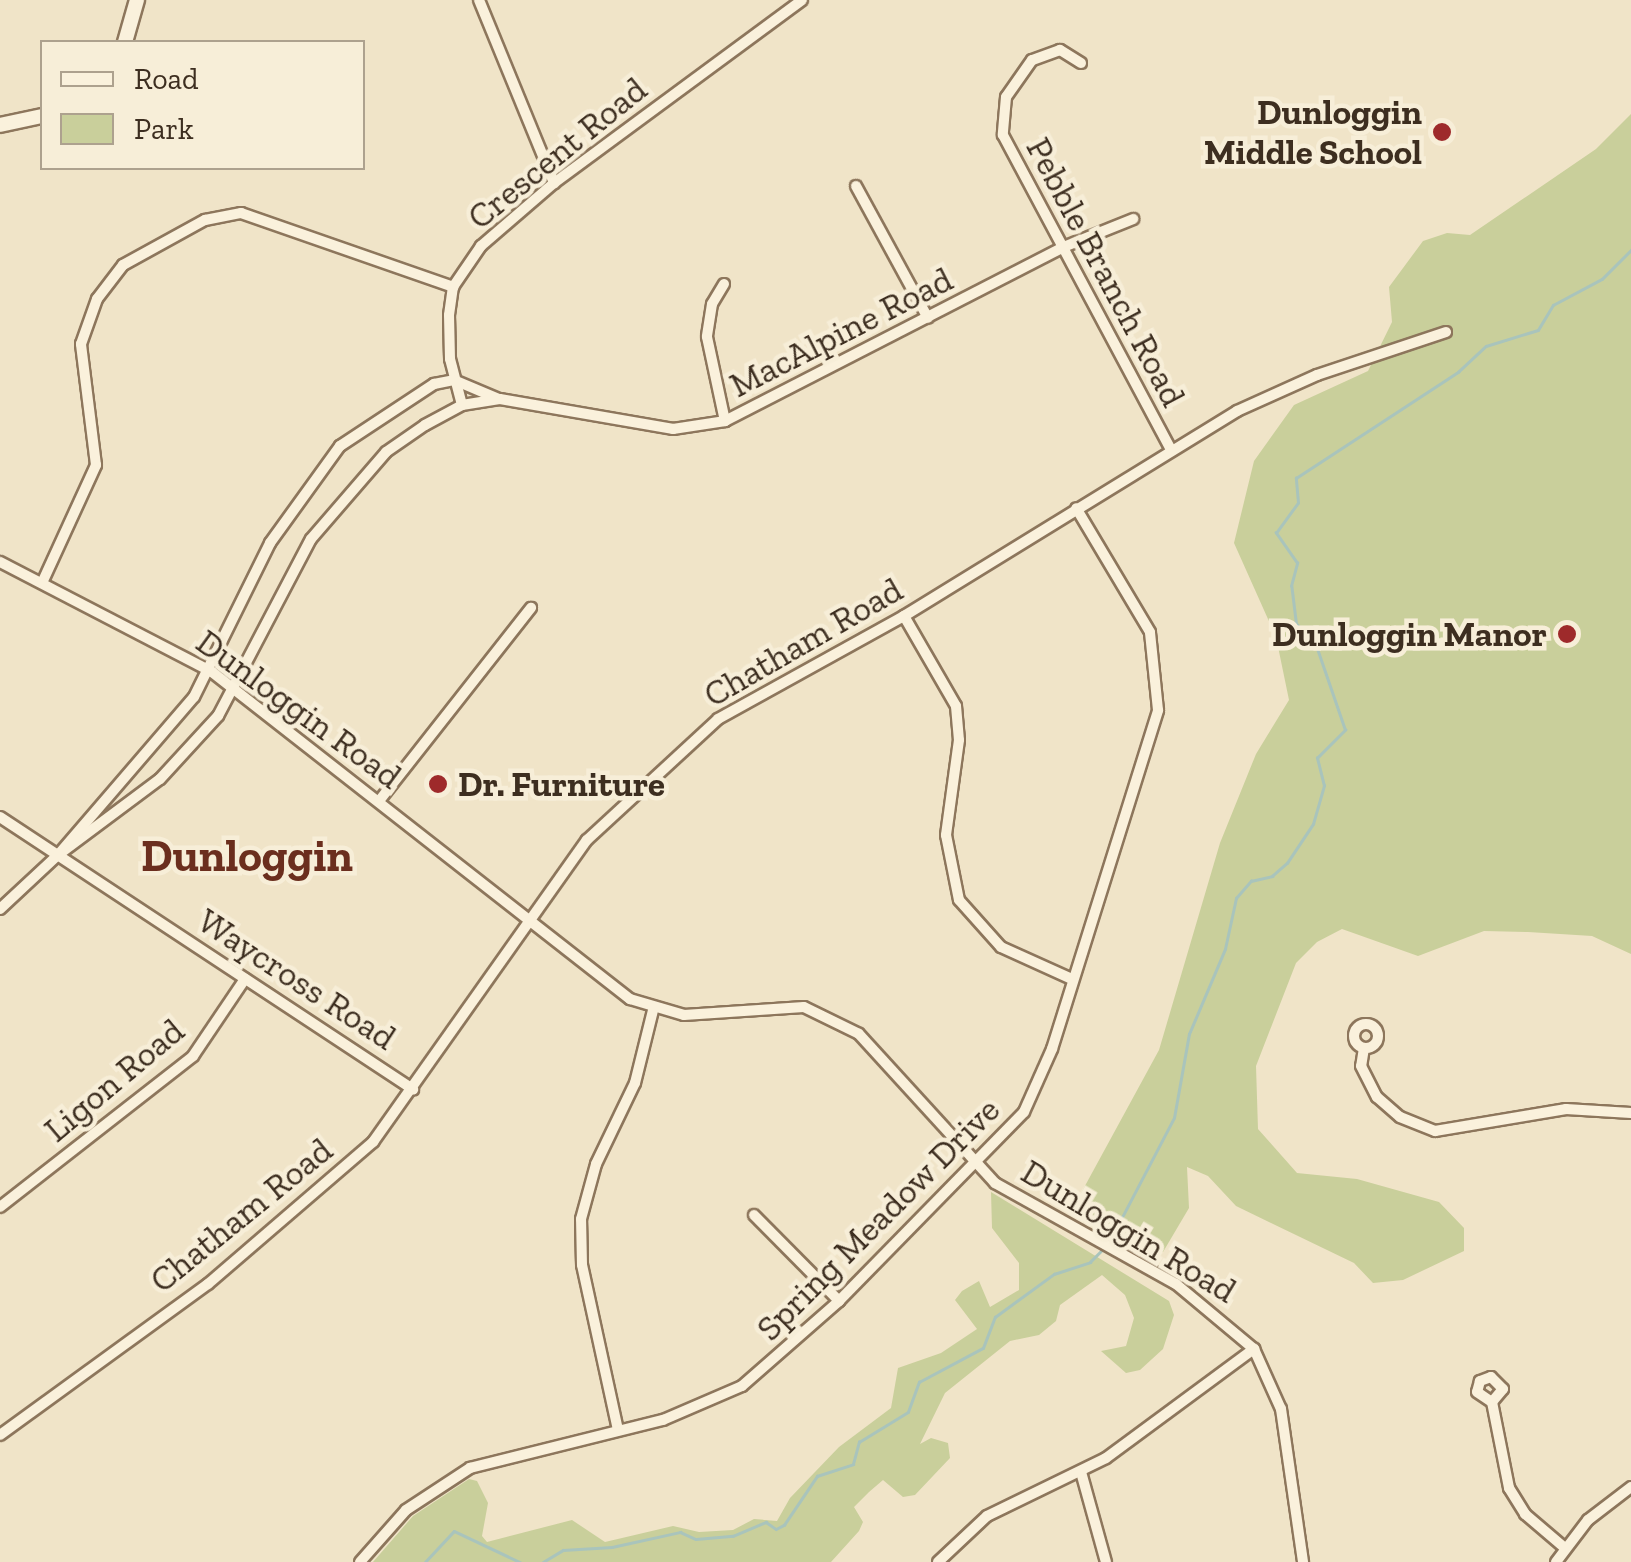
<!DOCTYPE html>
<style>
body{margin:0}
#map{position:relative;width:1631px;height:1562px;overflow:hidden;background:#f0e4c8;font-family:"Zilla Slab",serif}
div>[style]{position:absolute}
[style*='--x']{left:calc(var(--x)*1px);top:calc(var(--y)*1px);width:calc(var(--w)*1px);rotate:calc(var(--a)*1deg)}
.green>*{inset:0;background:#c9cf9b}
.stream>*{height:2.5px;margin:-1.25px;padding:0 1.25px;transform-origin:1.25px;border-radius:1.25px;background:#a9c4bc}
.roads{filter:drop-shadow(2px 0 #8d765c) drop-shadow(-2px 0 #8d765c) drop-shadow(0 2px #8d765c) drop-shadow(0 -2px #8d765c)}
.street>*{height:10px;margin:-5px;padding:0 5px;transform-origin:5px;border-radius:5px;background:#faf1dc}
.street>.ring{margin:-5px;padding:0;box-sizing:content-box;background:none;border:10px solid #faf1dc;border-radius:50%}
.secondary>*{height:14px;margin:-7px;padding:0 7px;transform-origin:7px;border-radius:7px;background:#faf1dc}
.dots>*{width:28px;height:28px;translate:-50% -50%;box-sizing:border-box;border:5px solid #f7eed8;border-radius:50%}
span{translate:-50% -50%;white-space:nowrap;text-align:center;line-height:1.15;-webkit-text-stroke:9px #f7eed8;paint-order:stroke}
.poi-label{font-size:35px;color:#3d2e20;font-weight:700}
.right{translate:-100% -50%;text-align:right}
.left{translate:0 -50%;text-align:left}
.street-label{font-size:35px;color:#3d2e20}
.district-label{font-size:45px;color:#6b2e1e;font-weight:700}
.legend{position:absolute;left:40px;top:40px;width:325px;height:130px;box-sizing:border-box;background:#f7eed8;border:2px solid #ada18e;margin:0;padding:12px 18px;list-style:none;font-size:30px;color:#3d2e20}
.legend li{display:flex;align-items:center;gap:20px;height:50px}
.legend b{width:50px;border:2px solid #ada18e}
</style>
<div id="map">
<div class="green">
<i style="clip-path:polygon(1631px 114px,1631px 954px,1592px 936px,1528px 932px,1484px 931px,1418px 956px,1342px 929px,1317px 942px,1296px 963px,1256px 1066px,1258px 1129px,1297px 1173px,1357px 1179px,1439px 1202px,1464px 1228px,1464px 1251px,1403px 1280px,1373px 1283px,1354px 1263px,1236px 1206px,1208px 1176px,1187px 1167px,1189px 1208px,1163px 1252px,1074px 1206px,1159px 1050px,1220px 843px,1256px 754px,1289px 700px,1276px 637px,1234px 543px,1254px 461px,1294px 405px,1368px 371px,1392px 322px,1389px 287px,1423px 241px,1447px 233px,1470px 235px,1596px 149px)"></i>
<i style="clip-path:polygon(991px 1192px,1169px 1301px,1174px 1315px,1163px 1349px,1140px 1370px,1126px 1373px,1101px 1351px,1126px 1346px,1134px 1318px,1125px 1295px,1102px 1275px,1060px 1305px,1056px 1321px,1039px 1335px,1010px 1341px,945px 1393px,920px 1444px,931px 1438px,948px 1443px,950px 1458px,915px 1495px,903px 1497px,883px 1480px,869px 1492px,854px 1507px,863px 1522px,859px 1531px,831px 1562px,373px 1562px,413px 1516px,469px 1479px,477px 1481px,488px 1503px,482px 1536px,487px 1542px,572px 1520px,605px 1542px,673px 1526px,699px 1532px,733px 1530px,754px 1519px,777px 1521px,790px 1498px,839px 1447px,891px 1408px,898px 1368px,941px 1353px,977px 1329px,955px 1300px,962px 1291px,979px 1281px,990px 1307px,1019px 1290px,1019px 1263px,992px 1228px)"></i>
</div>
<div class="stream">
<i style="--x:1108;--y:1244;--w:142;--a:-62.4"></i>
<i style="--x:1174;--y:1118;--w:85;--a:-79.9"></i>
<i style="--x:1189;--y:1034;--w:92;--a:-67"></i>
<i style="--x:1225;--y:949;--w:52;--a:-77.8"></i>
<i style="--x:1236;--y:898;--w:23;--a:-49"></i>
<i style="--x:1251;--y:881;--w:22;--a:-13"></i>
<i style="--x:1272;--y:876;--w:20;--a:-41"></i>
<i style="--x:1287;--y:863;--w:47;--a:-56.3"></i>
<i style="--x:1313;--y:824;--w:40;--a:-74"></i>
<i style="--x:1324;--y:786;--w:29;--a:-104"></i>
<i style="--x:1317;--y:758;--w:40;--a:-45"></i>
<i style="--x:1345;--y:730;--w:89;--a:-109"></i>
<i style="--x:1316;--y:646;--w:30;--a:-132"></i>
<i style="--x:1296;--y:624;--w:38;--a:-97"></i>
<i style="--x:1291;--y:586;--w:24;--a:-75"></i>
<i style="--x:1297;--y:563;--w:37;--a:-125"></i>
<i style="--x:1276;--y:533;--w:37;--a:-54"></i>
<i style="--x:1298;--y:503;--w:25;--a:-95"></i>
<i style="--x:1296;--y:478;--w:194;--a:-33.2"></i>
<i style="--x:1458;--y:372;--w:38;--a:-43"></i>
<i style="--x:1486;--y:346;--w:54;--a:-17.1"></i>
<i style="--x:1538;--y:330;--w:29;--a:-59"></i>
<i style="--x:1553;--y:305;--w:55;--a:-28"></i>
<i style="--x:1602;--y:279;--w:41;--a:-45"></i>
<i style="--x:425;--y:1562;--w:42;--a:-46.9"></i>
<i style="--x:454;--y:1531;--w:73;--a:25.2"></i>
<i style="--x:543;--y:1562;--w:23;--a:-31"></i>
<i style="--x:563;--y:1550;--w:49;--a:-3.5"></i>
<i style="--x:612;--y:1547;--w:70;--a:-12.4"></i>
<i style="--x:680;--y:1532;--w:17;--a:24"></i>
<i style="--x:696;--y:1539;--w:37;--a:-5"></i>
<i style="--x:733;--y:1536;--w:36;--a:-23"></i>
<i style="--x:766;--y:1522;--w:12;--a:35"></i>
<i style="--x:776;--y:1529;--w:9;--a:-27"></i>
<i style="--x:784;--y:1525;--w:59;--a:-56"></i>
<i style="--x:817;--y:1476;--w:38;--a:-18"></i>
<i style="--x:853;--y:1464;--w:23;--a:-75"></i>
<i style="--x:859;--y:1442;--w:57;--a:-31.5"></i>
<i style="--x:908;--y:1412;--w:32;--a:-70"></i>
<i style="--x:919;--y:1382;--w:72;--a:-28"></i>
<i style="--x:983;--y:1348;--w:33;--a:-69"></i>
<i style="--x:995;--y:1317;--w:73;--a:-36.1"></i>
<i style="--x:1054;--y:1274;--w:38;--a:-18"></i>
<i style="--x:1090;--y:1262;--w:17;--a:-45"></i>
</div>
<div class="roads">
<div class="street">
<i style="--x:479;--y:0;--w:198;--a:67.7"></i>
<i style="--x:1081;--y:63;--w:25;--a:-148"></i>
<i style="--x:1060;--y:50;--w:30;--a:160"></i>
<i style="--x:1032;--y:60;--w:45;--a:125.1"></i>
<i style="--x:1006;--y:97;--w:38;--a:95"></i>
<i style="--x:1003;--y:135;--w:358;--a:61.9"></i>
<i style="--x:856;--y:186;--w:150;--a:61.4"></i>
<i style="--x:724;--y:284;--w:23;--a:121"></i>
<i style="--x:712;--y:304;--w:33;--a:99"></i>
<i style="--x:707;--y:337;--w:86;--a:77.9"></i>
<i style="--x:462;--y:405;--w:48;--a:-104.6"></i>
<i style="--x:450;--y:359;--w:44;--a:-91.3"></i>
<i style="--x:449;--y:315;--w:28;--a:-82"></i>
<i style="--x:453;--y:287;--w:50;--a:-55.7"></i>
<i style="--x:481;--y:246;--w:96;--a:-40.8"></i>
<i style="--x:554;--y:183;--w:308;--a:-36.4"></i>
<i style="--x:0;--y:562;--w:239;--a:27.4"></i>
<i style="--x:212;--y:672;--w:531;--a:38.04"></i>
<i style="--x:630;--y:999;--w:56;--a:16.5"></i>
<i style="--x:684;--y:1015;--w:120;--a:-3.8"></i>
<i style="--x:804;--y:1007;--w:61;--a:26.1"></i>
<i style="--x:859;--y:1034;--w:202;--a:47.6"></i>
<i style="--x:995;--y:1183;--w:207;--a:29.2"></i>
<i style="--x:1176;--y:1284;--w:102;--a:39.8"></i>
<i style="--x:1254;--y:1349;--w:66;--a:65.8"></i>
<i style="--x:1281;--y:1409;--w:155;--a:81.8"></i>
<i style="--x:42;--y:583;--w:130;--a:-65.4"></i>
<i style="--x:96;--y:465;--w:122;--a:-97.1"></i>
<i style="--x:81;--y:344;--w:48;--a:-70.4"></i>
<i style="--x:97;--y:299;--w:43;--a:-52.6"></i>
<i style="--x:123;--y:265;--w:94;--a:-28.8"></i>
<i style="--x:205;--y:220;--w:37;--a:-11"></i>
<i style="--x:241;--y:213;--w:225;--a:19.2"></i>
<i style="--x:904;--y:616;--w:104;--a:60"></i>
<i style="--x:956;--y:706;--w:34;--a:85"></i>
<i style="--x:959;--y:740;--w:96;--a:97.8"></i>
<i style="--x:946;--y:835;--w:66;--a:78.7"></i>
<i style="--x:959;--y:900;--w:63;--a:48.2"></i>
<i style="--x:1001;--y:947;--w:78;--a:24.3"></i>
<i style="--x:379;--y:801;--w:246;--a:-51.8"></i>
<i style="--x:0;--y:817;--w:495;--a:33.4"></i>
<i style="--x:58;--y:855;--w:127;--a:-36.7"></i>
<i style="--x:160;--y:779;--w:86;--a:-47.4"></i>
<i style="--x:218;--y:716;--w:200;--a:-62.3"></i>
<i style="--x:311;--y:539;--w:115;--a:-49.2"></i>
<i style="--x:386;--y:452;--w:47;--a:-34.7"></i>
<i style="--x:425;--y:425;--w:42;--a:-28.4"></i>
<i style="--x:462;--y:405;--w:38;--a:-9"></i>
<i style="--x:500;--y:399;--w:176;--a:9.8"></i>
<i style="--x:673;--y:429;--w:53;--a:-8.7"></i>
<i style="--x:725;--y:421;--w:378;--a:-27.2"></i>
<i style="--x:1061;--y:248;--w:78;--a:-21.9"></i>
<i style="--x:0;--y:909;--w:79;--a:-43"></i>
<i style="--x:58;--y:855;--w:208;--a:-49.3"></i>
<i style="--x:194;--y:697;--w:172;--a:-63.7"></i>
<i style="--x:270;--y:543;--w:120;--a:-54.2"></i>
<i style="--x:340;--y:446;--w:113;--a:-33.4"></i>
<i style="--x:434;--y:384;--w:20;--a:-11"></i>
<i style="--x:454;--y:380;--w:49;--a:22.9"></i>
<i class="ring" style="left:1354px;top:1024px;width:14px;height:14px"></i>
<i style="--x:1364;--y:1048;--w:18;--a:99"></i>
<i style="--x:1361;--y:1066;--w:35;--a:63"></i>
<i style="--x:1377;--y:1097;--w:30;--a:41"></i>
<i style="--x:1400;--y:1117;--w:38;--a:22"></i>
<i style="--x:1435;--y:1131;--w:133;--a:-9.5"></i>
<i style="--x:1566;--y:1109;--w:65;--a:3.5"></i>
<i style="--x:0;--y:1207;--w:245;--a:-38"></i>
<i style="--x:193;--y:1056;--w:93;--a:-56"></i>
<i style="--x:754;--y:1215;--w:121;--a:45.3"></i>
<i style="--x:1492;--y:1402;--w:17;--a:-50"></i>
<i style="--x:1503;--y:1389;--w:17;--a:-135"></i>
<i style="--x:1491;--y:1377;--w:12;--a:160"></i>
<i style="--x:1480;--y:1381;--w:11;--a:105"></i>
<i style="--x:1477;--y:1392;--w:18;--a:34"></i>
<i style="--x:1492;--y:1402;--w:88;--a:78.8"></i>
<i style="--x:1509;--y:1488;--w:31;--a:58"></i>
<i style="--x:1525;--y:1514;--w:52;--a:40.4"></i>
<i style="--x:618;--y:1430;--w:169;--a:-102.3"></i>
<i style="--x:582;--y:1265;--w:46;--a:-91.2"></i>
<i style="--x:581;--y:1219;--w:57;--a:-74.7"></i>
<i style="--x:596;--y:1164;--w:90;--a:-64.3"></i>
<i style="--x:635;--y:1083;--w:75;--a:-76.1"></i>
<i style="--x:0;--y:1435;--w:257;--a:-36"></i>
<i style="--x:208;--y:1284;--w:218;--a:-40.7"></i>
<i style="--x:373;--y:1142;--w:370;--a:-54.7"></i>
<i style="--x:587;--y:840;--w:178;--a:-42.7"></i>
<i style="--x:718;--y:719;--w:213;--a:-29"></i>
<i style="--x:904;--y:616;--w:391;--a:-31.6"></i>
<i style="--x:1237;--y:411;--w:88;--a:-24.2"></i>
<i style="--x:1317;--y:375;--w:136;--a:-18.4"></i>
<i style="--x:1081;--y:1472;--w:93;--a:74.5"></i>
<i style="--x:360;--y:1562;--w:69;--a:-48.5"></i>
<i style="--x:406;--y:1510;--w:77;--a:-33.3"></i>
<i style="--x:470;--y:1468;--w:199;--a:-14"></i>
<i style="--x:663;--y:1420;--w:86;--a:-23.3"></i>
<i style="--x:742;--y:1386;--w:129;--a:-41.2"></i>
<i style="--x:839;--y:1301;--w:264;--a:-45.6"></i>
<i style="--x:1024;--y:1112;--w:69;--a:-66"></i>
<i style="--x:1052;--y:1049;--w:355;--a:-72.6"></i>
<i style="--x:1158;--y:710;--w:78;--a:-95.9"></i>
<i style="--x:1150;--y:632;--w:144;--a:-120.8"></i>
<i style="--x:938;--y:1562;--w:67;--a:-43.2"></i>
<i style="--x:987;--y:1516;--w:132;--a:-26"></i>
<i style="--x:1106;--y:1458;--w:184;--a:-36.4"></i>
<i style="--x:1556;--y:1562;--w:53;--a:-52.7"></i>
<i style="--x:1588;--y:1520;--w:54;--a:-37.5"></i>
</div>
<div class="secondary">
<i style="--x:125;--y:42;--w:44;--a:-74.1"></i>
<i style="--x:0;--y:125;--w:43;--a:-12.1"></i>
</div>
</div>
<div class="dots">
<i style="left:1442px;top:132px;background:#9e2a2b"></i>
<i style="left:1567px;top:634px;background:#9e2a2b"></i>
<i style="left:438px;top:784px;background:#9e2a2b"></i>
</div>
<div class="poi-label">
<span class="right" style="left:1422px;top:132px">Dunloggin<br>Middle School</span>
<span class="right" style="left:1547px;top:634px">Dunloggin Manor</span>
<span class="left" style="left:458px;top:784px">Dr. Furniture</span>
</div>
<div class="street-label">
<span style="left:557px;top:153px;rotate:-39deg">Crescent Road</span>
<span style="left:1106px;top:272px;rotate:62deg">Pebble Branch Road</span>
<span style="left:841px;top:332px;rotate:-27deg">MacAlpine Road</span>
<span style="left:803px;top:642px;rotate:-30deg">Chatham Road</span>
<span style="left:299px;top:709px;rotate:36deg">Dunloggin Road</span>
<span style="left:297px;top:979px;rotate:33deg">Waycross Road</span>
<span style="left:114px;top:1080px;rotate:-40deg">Ligon Road</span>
<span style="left:241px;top:1215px;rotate:-39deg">Chatham Road</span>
<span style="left:878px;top:1219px;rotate:-45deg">Spring Meadow Drive</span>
<span style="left:1129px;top:1231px;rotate:31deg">Dunloggin Road</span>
</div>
<div class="district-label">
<span style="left:247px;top:857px">Dunloggin</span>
</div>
<ul class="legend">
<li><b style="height:12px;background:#faf1dc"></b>Road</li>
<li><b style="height:28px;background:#c9cf9b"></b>Park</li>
</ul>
</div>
